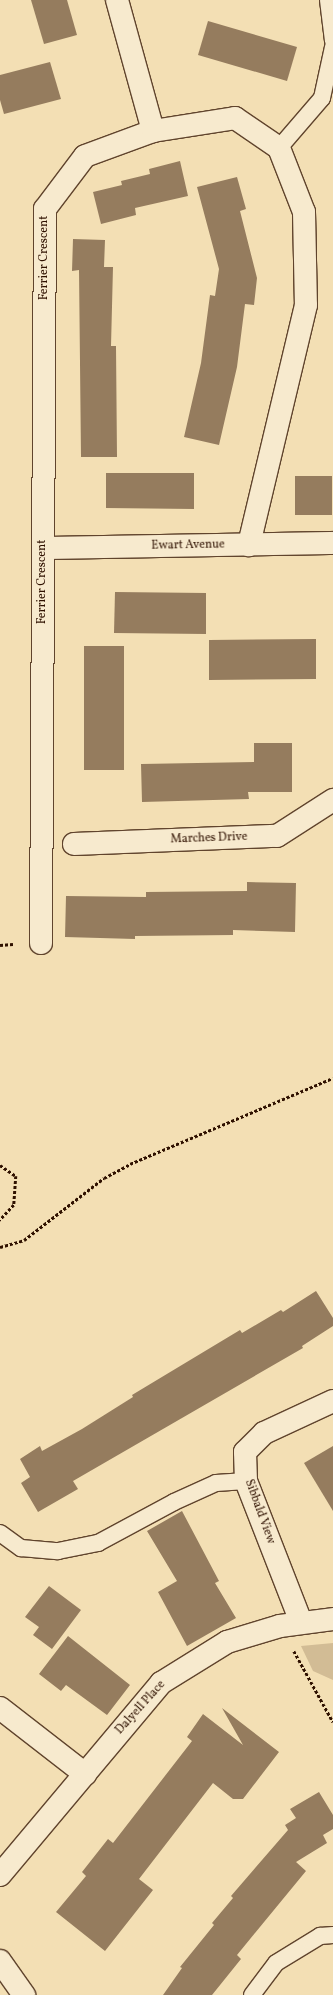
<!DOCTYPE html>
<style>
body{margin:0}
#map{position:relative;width:333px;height:1995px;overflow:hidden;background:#f3dfb4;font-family:Vollkorn,serif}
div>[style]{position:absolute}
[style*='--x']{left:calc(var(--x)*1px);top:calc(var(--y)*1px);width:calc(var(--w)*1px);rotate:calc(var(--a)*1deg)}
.green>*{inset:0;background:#d2bc95}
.building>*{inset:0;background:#957c5e}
.path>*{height:2.5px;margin-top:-1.25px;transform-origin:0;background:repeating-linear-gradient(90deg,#2f1100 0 3px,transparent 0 5px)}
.roads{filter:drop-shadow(1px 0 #60442d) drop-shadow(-1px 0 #60442d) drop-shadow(0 1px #60442d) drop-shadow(0 -1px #60442d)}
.service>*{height:16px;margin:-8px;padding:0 8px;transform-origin:8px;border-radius:8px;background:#f7eace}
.minor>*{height:22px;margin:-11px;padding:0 11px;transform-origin:11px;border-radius:11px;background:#f7eace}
span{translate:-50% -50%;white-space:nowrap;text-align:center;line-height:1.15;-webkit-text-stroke:3.5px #f7eace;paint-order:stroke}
.street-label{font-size:12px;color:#2f1100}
</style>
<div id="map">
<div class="green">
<i style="clip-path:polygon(333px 1643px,333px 1680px,313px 1671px,301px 1646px)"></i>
</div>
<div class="building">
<i style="clip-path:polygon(31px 0,67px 0,77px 35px,44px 44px)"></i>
<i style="clip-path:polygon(208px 21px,297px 47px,287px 81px,198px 55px)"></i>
<i style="clip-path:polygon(50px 62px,61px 99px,4px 114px,0 100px,0 75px)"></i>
<i style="clip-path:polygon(180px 161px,188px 196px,135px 208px,136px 215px,101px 224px,93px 192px,122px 185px,121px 181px,150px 174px,149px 169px)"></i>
<i style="clip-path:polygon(237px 177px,246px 209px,240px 211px,257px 278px,254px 305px,245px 304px,237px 367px,219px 445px,184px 437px,201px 363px,210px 295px,215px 296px,219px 269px,197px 187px)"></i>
<i style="clip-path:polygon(73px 239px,105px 240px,104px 267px,113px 267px,111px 346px,116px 346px,117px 457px,81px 457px,79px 270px,72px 271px)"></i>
<i style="clip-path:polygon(106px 473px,194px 473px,194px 509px,106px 508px)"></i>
<i style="clip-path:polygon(295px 476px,332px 476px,332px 515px,295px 515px)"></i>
<i style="clip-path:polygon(115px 592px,206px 593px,206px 634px,114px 633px)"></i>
<i style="clip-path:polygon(316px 639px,316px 679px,209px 680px,209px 640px)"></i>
<i style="clip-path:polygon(84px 646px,124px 646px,124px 770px,84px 770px)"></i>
<i style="clip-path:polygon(254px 743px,292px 743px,292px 792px,248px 792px,249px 799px,142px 802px,141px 764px,254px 762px)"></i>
<i style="clip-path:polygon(247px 882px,296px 883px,295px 932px,233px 930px,233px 935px,135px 936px,135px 939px,65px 937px,66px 896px,146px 897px,146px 892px,247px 891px)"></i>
<i style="clip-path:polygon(316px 1291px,333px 1318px,333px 1326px,302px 1346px,303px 1348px,73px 1481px,78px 1489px,38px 1512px,21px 1483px,30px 1477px,20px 1459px,40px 1446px,42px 1451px,82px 1429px,133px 1397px,132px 1395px,240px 1330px,242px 1333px,281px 1310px,283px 1312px)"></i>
<i style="clip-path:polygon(333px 1446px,333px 1511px,304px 1463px)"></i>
<i style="clip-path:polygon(182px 1511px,219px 1581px,215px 1583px,236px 1618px,187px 1646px,158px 1592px,177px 1581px,147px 1531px)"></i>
<i style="clip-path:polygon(49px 1586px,81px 1610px,52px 1649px,33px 1635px,39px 1627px,25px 1617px)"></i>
<i style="clip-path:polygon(68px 1636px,130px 1685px,107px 1715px,66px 1685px,61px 1691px,39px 1674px)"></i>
<i style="clip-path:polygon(222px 1708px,279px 1752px,243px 1799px,233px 1799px,213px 1783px,139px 1879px,153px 1890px,105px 1951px,56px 1912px,86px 1876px,82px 1872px,108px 1839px,113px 1843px,192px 1741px,187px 1737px,203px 1714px,243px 1745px)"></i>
<i style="clip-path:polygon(319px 1792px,333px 1815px,333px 1829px,323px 1835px,327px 1843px,296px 1862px,306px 1871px,237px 1955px,241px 1959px,212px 1995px,163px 1995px,182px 1968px,180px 1967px,214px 1925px,212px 1923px,233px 1898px,231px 1896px,288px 1830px,285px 1825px,296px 1818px,290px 1809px)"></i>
</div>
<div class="path">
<i style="--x:0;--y:945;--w:13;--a:-4"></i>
<i style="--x:0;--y:1165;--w:19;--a:35"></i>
<i style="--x:16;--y:1176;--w:29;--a:94"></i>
<i style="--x:14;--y:1205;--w:21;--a:133"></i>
<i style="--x:0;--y:1247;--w:25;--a:-16"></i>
<i style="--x:24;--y:1240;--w:101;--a:-37.8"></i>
<i style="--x:104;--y:1178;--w:30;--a:-28"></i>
<i style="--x:130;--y:1164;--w:220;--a:-23"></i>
<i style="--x:294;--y:1651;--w:81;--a:61.2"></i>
</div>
<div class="roads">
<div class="service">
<i style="--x:328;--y:0;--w:41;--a:83"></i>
<i style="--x:279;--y:148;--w:66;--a:-49.3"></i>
<i style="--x:322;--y:98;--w:52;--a:-77.8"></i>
<i style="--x:0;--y:1533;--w:26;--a:36"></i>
<i style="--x:21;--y:1548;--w:37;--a:5"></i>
<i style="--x:58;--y:1551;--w:41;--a:-11.3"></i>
<i style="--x:98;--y:1543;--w:86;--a:-28.3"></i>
<i style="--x:174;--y:1502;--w:46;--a:-24.3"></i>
<i style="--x:216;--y:1483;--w:30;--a:-4"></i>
<i style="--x:252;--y:1995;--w:40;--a:-53"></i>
<i style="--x:276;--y:1963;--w:52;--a:-31.5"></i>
<i style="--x:320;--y:1936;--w:13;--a:-4"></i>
</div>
<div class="minor">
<i style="--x:117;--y:0;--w:136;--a:74.6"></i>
<i style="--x:44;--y:548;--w:289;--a:-1"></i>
<i style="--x:74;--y:844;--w:203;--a:-2.3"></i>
<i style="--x:277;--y:836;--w:67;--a:-32.7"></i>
<i style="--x:41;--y:943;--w:734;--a:-89.69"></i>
<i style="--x:45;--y:209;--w:66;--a:-53"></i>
<i style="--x:85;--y:156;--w:72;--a:-20.2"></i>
<i style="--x:153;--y:131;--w:83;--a:-9"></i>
<i style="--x:235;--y:118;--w:53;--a:34.3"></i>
<i style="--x:279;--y:148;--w:69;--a:68.7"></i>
<i style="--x:304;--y:212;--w:93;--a:88.8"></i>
<i style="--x:306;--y:305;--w:247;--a:103.4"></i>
<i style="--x:301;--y:1622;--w:151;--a:-111.3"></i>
<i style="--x:246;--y:1481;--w:29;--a:-92"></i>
<i style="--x:245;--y:1452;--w:27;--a:-45"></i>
<i style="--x:264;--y:1433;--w:76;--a:-24.9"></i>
<i style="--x:0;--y:1708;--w:108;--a:37.8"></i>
<i style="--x:0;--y:1875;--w:251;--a:-50"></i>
<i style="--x:161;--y:1683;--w:78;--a:-31.8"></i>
<i style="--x:227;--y:1642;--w:55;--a:-16.8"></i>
<i style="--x:280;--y:1626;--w:53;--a:-7.5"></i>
<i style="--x:0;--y:1961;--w:42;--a:54.8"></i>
</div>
</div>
<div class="street-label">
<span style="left:45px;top:258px;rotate:-90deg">Ferrier Crescent</span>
<span style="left:188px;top:546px;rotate:-1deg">Ewart Avenue</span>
<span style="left:43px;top:582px;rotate:-90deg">Ferrier Crescent</span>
<span style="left:209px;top:839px;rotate:-2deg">Marches Drive</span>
<span style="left:259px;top:1512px;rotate:70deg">Sibbald View</span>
<span style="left:141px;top:1708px;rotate:-48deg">Dalyell Place</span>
</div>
</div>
